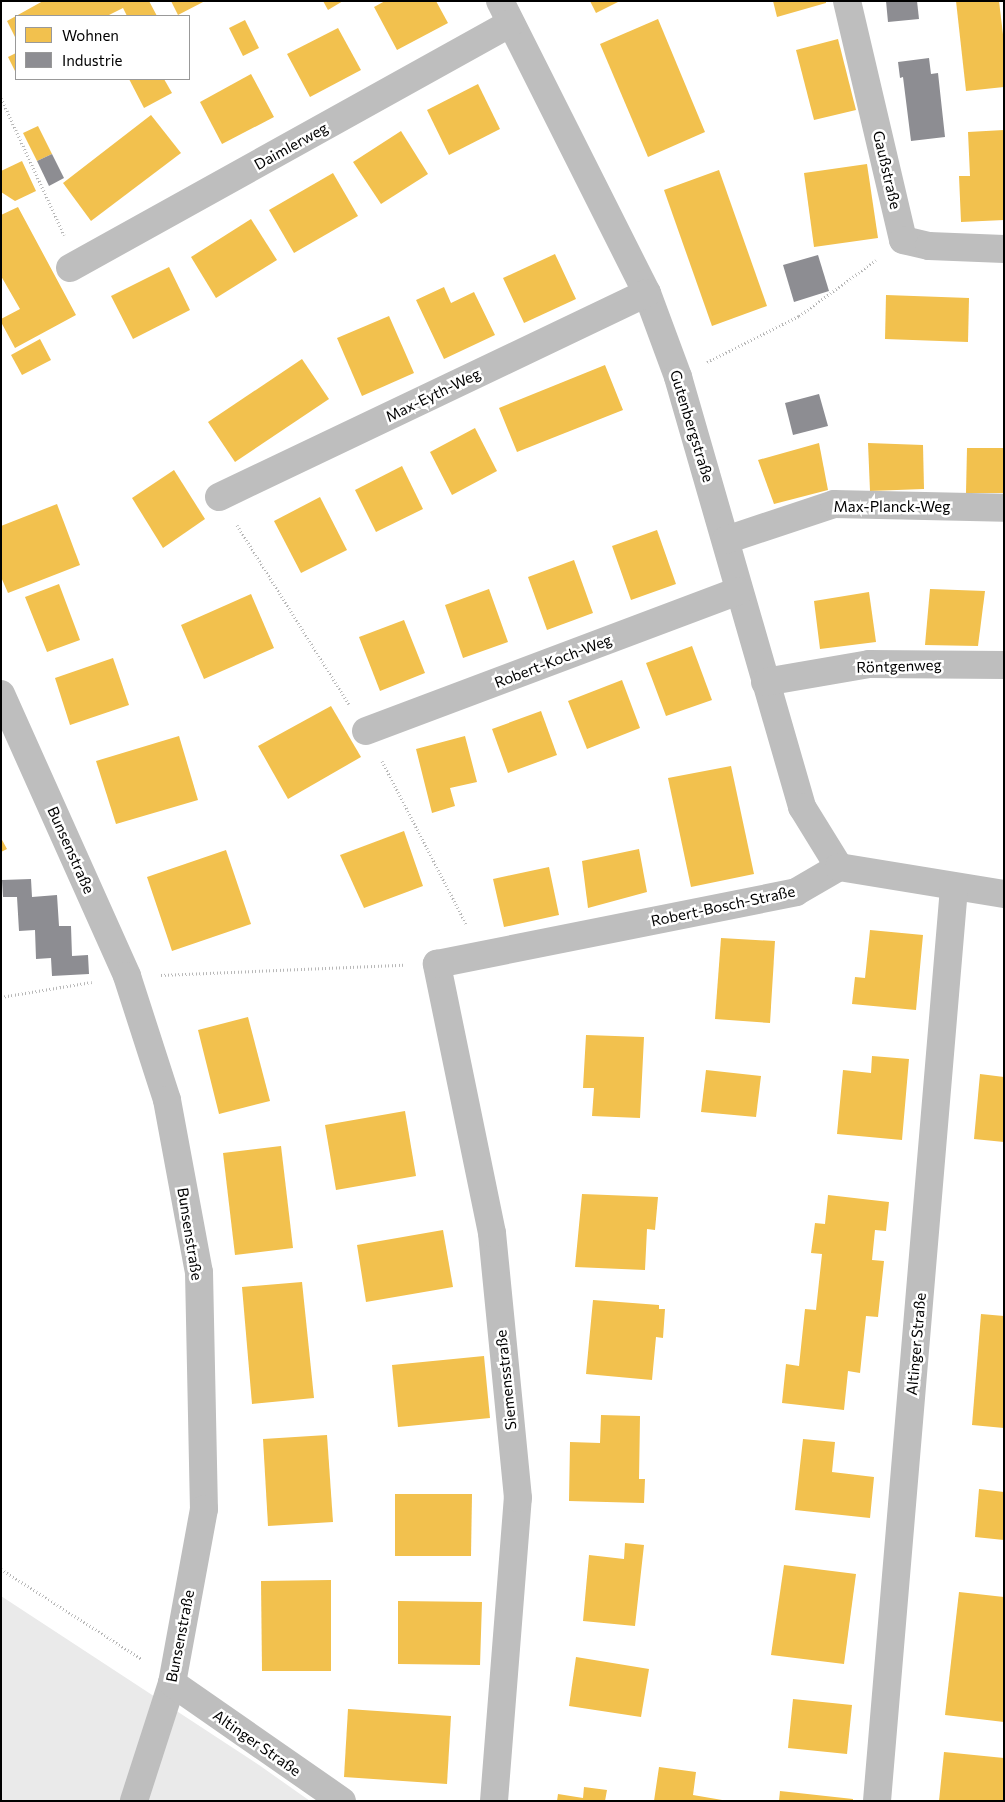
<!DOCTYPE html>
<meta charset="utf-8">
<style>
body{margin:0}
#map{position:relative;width:1005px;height:1802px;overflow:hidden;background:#fff;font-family:Commissioner,sans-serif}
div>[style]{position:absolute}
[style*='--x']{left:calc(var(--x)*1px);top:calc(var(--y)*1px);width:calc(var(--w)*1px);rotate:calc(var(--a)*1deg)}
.green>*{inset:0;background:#eaeaea}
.homes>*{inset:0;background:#f2c14e}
.industry>*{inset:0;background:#8d8d92}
.path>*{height:3px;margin-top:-1.5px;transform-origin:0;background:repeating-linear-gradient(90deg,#b8b8b8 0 1px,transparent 0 3.5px)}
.minor>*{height:28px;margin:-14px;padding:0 14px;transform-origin:14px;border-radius:14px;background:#bebebe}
span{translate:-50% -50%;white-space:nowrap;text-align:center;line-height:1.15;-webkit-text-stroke:5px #fff;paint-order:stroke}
.street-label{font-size:15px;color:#000}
.frame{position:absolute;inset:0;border:2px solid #000;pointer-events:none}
.legend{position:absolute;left:15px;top:15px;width:175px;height:65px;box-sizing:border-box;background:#fff;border:1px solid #999;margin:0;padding:6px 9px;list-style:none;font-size:15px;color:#000}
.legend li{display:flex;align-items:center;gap:10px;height:25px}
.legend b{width:25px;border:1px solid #999}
</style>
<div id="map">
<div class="green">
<i style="clip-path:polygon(1px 1596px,259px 1765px,310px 1801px,1px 1801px)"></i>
</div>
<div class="homes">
<i style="clip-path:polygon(43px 1px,149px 1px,157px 16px,127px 16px,123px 8px,107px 16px,16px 16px,16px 39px,7px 21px)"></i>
<i style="clip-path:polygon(171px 1px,205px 1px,178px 15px)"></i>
<i style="clip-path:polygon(323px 1px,343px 1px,328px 10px)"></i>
<i style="clip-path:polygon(385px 1px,436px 1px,448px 23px,397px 50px,374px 7px)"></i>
<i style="clip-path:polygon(590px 1px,620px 1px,596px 13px)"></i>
<i style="clip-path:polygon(773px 1px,826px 1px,826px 3px,777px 17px)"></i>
<i style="clip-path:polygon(956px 1px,999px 1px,1004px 43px,1004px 87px,966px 91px)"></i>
<i style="clip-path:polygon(658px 19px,705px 132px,648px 157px,600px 44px)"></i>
<i style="clip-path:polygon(245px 20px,259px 48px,243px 56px,229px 28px)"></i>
<i style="clip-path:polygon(338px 28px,361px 70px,310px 97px,287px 54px)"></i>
<i style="clip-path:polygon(838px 39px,856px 110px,814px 120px,796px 50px)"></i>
<i style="clip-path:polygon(16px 53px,16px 70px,15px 71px,8px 57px)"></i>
<i style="clip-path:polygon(251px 74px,274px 117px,222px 144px,200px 102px)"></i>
<i style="clip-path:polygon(129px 79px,164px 79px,172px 93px,144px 108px)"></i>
<i style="clip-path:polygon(478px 84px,500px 129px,449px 155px,427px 110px)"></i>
<i style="clip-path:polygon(151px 115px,181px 153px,91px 221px,63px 183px)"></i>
<i style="clip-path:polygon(38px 126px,52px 154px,37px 161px,23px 133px)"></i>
<i style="clip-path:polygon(1004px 130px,1004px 220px,961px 222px,959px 176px,970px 176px,968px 132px)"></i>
<i style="clip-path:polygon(401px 131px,428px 174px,381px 204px,353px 162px)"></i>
<i style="clip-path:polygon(22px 161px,36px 191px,15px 201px,1px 192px,1px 171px)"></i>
<i style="clip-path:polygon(867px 164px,878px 238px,814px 247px,804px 173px)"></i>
<i style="clip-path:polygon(719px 170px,767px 306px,712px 326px,664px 190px)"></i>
<i style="clip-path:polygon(333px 173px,358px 216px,294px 253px,269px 210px)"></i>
<i style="clip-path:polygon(18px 207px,76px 315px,15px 348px,1px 322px,1px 319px,20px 309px,1px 276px,1px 215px)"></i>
<i style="clip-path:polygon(251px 219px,277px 260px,216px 298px,191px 257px)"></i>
<i style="clip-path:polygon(555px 254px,576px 299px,524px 323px,503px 278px)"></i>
<i style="clip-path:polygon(169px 267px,190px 310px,133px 339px,111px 296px)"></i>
<i style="clip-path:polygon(444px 287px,451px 303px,474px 292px,495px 335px,444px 359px,416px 300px)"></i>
<i style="clip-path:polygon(886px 295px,969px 298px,968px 342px,885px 339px)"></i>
<i style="clip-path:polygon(389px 316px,414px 373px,362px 396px,337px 338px)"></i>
<i style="clip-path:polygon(40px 339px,51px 360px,22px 375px,11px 355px)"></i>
<i style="clip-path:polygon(302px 359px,329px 399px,235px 462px,208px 422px)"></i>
<i style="clip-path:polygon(605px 365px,623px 410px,517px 452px,499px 408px)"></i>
<i style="clip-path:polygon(475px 428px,497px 471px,452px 495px,430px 452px)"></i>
<i style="clip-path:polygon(819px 443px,828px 490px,774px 504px,758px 460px)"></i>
<i style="clip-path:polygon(868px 443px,923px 445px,924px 489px,870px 491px)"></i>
<i style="clip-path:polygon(967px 448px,1004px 448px,1004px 493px,966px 493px)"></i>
<i style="clip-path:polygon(402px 466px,423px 509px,376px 532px,355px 490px)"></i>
<i style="clip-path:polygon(174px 470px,205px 519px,163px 548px,132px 498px)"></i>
<i style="clip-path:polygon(320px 497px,347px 550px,301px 573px,274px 521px)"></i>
<i style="clip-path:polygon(57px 504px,80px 565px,8px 593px,1px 577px,1px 526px)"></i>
<i style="clip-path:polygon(657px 530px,676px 584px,631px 600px,612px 546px)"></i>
<i style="clip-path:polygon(574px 560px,593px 613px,547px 630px,528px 577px)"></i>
<i style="clip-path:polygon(59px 584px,80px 640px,47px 652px,25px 597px)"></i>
<i style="clip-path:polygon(489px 589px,508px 642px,463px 658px,445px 605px)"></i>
<i style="clip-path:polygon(930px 589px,985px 591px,978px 646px,925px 645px)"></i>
<i style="clip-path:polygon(869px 592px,876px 642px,820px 649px,814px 601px)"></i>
<i style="clip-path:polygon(251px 594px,274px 648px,204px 679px,181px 625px)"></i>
<i style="clip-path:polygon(404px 620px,425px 673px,380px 691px,359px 637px)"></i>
<i style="clip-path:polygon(692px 646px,712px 700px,666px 716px,646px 663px)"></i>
<i style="clip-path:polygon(113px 658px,129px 705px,70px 725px,55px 678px)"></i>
<i style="clip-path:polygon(622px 680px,640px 728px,587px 749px,568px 701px)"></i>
<i style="clip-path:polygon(331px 706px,361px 757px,288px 799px,258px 746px)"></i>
<i style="clip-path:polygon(541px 711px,557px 755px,508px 773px,492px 729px)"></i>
<i style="clip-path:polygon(179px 736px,198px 800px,116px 824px,96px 761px)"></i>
<i style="clip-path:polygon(465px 736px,477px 782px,450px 788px,455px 806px,432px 813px,416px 749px)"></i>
<i style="clip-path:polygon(731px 766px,754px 874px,691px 887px,668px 778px)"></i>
<i style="clip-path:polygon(404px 831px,423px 886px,364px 908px,340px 855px)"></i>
<i style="clip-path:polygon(1px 838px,7px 849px,1px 852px)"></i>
<i style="clip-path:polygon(639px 849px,647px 892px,588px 908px,582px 861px)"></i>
<i style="clip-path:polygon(226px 850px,251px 924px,172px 951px,147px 877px)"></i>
<i style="clip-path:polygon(549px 867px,559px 915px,504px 927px,493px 879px)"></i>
<i style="clip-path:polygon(870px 930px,923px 935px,916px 1010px,852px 1004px,855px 977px,865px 978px)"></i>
<i style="clip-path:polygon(721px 938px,775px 941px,770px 1023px,715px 1019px)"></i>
<i style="clip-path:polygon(248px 1017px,270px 1101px,219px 1114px,198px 1030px)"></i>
<i style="clip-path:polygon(586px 1035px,644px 1037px,640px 1118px,592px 1116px,594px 1088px,583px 1088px)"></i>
<i style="clip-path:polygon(872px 1056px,909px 1059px,902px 1140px,837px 1134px,843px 1070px,871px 1073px)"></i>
<i style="clip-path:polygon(706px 1070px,761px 1076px,756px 1117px,701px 1112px)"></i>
<i style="clip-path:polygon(980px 1074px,1004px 1077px,1004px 1142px,974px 1139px)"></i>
<i style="clip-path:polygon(405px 1111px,416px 1176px,336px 1190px,325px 1125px)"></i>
<i style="clip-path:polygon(281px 1146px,293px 1248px,235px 1255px,223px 1153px)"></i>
<i style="clip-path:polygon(582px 1194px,658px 1197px,655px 1230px,647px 1229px,645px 1270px,575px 1267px)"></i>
<i style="clip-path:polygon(828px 1195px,889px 1202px,886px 1231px,875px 1230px,872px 1260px,884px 1261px,878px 1317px,866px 1316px,860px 1373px,848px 1371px,844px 1410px,782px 1403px,786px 1364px,799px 1366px,805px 1309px,816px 1310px,822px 1254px,811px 1253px,815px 1223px,825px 1224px)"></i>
<i style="clip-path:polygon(443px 1230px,453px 1287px,366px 1302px,357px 1245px)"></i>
<i style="clip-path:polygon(302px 1282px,314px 1398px,252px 1404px,242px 1287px)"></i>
<i style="clip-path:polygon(593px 1300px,659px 1305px,659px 1309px,665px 1309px,663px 1338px,656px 1337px,652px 1380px,586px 1374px)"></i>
<i style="clip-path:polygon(981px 1314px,1004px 1316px,1004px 1428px,972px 1425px)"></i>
<i style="clip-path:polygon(484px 1356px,490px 1418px,398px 1427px,392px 1365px)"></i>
<i style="clip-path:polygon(601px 1415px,640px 1416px,639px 1479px,645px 1479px,644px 1503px,569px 1501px,570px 1442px,600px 1443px)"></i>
<i style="clip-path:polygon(327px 1435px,333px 1522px,268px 1526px,263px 1439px)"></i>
<i style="clip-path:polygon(803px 1439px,835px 1442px,832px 1472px,874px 1477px,870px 1518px,795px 1510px)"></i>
<i style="clip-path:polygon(979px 1489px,1004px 1492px,1004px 1540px,975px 1537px)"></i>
<i style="clip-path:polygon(395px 1494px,472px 1494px,471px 1556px,395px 1556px)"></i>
<i style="clip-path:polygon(625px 1543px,644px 1545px,635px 1626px,583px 1621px,589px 1555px,624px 1559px)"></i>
<i style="clip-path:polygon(784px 1565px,856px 1574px,844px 1664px,771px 1655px)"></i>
<i style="clip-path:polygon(331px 1580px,331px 1671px,262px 1671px,261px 1581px)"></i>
<i style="clip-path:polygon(959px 1592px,1004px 1597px,1004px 1722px,945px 1715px)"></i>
<i style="clip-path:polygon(398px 1601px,482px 1602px,480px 1665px,398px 1664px)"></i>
<i style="clip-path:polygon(576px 1657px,649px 1669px,641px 1717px,569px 1706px)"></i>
<i style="clip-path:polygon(793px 1699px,852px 1705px,847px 1754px,788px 1748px)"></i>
<i style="clip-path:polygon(348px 1709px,451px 1716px,447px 1784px,344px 1777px)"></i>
<i style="clip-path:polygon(944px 1752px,1004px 1758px,1004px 1801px,939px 1801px)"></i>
<i style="clip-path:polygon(659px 1767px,696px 1772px,693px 1795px,728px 1801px,654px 1801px)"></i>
<i style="clip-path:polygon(584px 1787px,607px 1790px,605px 1801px,557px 1801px,558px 1794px,583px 1798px)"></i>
<i style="clip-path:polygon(780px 1791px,853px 1799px,853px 1801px,779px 1801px)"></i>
</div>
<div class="industry">
<i style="clip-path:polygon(886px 1px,917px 1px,919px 19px,888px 22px)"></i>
<i style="clip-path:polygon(929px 58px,931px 74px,938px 73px,945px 137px,911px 141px,903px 77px,900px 78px,898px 62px)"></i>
<i style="clip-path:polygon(52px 154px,64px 178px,49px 186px,37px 161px)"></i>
<i style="clip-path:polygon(818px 255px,829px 291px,794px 302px,783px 265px)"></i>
<i style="clip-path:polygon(819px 394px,828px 426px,793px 435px,785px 403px)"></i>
<i style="clip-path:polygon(31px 879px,32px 897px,57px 895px,59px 926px,71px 926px,72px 956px,88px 955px,89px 974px,52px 976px,51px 958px,36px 959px,35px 930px,19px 931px,17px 897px,3px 897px,2px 880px)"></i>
</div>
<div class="path">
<i style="--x:1;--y:98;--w:151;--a:65.3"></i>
<i style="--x:707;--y:362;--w:103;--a:-26.6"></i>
<i style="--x:799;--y:316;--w:95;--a:-36"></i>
<i style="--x:237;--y:525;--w:211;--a:58"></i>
<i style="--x:382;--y:761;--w:183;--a:62.7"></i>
<i style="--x:161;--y:975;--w:243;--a:-2.4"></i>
<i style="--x:1;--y:997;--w:92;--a:-9.4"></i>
<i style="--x:1;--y:1569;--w:167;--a:32.6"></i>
</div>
<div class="minor">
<i style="--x:500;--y:1;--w:327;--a:63.3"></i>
<i style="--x:647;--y:293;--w:90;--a:69.7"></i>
<i style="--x:678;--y:377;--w:448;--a:73.9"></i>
<i style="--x:802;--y:807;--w:70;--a:58.3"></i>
<i style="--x:847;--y:1;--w:245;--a:76.8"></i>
<i style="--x:903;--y:240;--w:27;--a:13"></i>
<i style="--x:929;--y:246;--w:75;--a:2.3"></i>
<i style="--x:70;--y:268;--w:504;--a:-29.05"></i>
<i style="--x:219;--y:497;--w:474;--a:-25.5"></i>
<i style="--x:726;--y:540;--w:114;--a:-18.4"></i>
<i style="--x:834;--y:504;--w:170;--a:1.3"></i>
<i style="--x:765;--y:682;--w:106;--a:-9.8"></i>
<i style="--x:869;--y:664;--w:135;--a:0.4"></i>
<i style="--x:1;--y:694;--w:309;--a:65.9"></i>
<i style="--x:127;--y:976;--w:130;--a:72.1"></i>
<i style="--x:167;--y:1100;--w:175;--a:79.5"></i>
<i style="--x:199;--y:1272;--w:237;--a:88.8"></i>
<i style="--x:204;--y:1509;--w:177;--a:100.4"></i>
<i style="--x:172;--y:1683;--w:124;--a:107.9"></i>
<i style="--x:366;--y:731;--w:398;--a:-20.6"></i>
<i style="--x:172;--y:1683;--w:207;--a:34.8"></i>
<i style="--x:494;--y:1801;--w:304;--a:-85.5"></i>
<i style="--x:518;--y:1498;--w:266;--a:-95.6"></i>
<i style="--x:492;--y:1233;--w:275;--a:-101.6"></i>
<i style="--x:437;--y:964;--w:366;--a:-11.3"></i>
<i style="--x:796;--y:892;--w:50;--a:-30.2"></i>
<i style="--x:839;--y:867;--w:167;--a:9.3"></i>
<i style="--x:877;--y:1801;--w:917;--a:-85.18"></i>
</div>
<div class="street-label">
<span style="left:291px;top:146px;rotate:-29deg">Daimlerweg</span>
<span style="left:887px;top:170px;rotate:77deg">Gaußstraße</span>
<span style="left:433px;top:395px;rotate:-26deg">Max-Eyth-Weg</span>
<span style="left:692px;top:426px;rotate:73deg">Gutenbergstraße</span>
<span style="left:892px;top:507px">Max-Planck-Weg</span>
<span style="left:553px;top:661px;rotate:-21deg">Robert-Koch-Weg</span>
<span style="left:899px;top:666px;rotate:-2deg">Röntgenweg</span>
<span style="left:71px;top:850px;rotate:66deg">Bunsenstraße</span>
<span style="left:723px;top:906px;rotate:-12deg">Robert-Bosch-Straße</span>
<span style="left:190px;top:1234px;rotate:81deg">Bunsenstraße</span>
<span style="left:916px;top:1344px;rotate:-85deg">Altinger Straße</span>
<span style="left:506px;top:1380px;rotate:-96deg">Siemensstraße</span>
<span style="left:180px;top:1636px;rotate:-79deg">Bunsenstraße</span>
<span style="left:257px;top:1743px;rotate:35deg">Altinger Straße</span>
</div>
<div class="frame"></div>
<ul class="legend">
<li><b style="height:14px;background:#f2c14e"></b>Wohnen</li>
<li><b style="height:14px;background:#8d8d92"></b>Industrie</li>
</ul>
</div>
